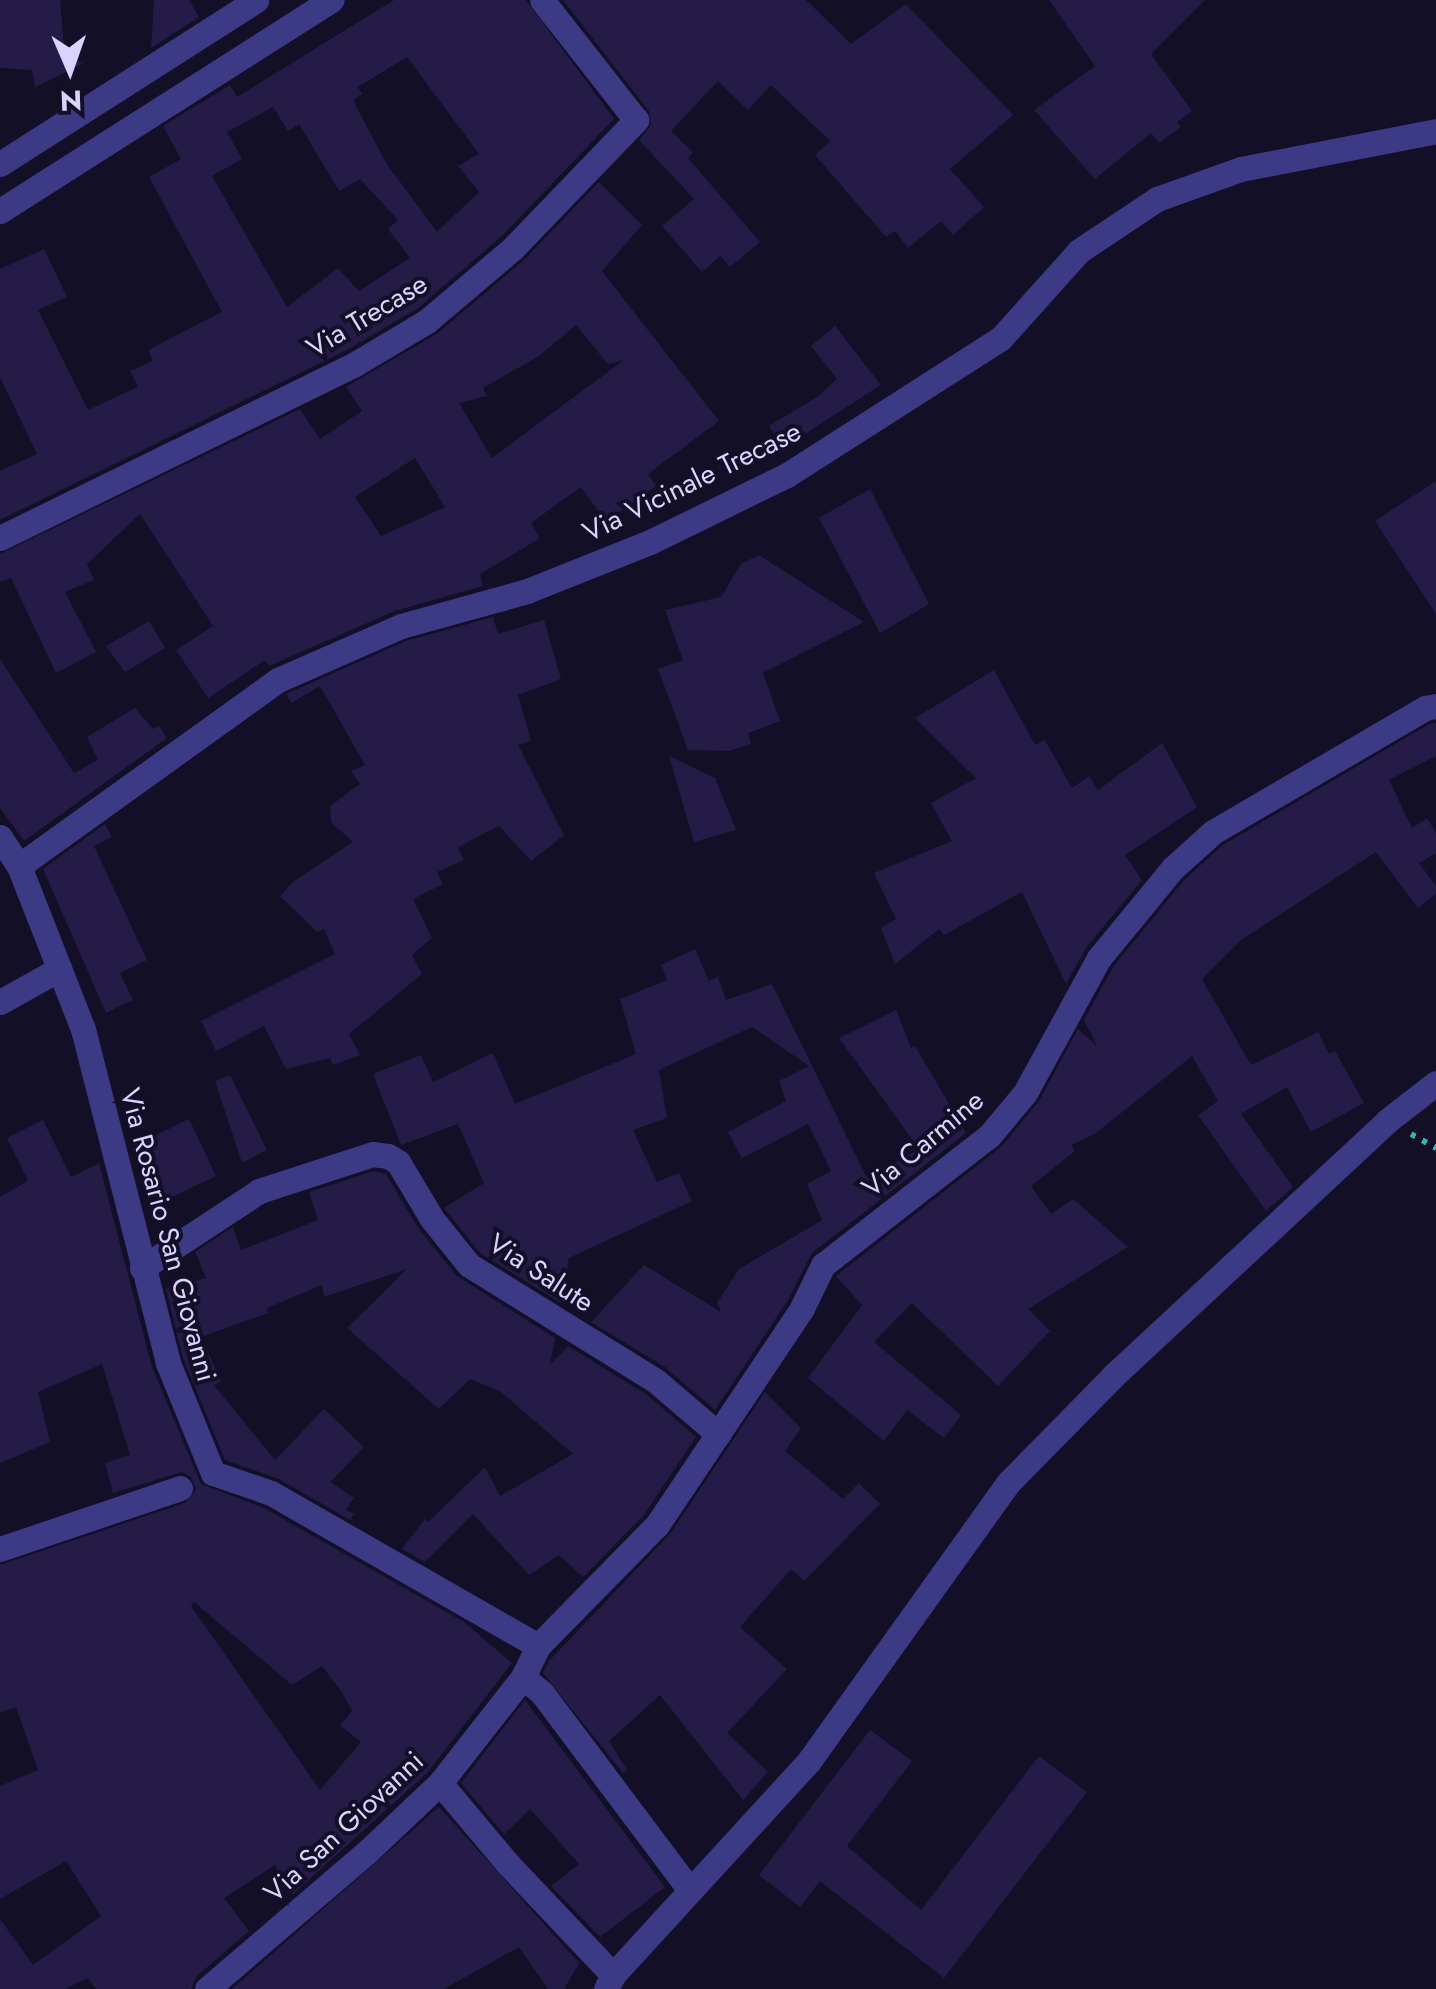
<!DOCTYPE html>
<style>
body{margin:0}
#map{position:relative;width:1436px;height:1989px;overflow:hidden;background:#130f26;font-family:Jost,sans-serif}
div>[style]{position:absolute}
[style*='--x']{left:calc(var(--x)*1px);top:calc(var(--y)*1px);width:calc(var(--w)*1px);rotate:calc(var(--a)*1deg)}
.building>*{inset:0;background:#241b47}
.path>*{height:6px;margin-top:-3px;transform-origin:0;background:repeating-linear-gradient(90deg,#2fb8b0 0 5px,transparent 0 13px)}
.minor>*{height:25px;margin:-12.5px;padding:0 12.5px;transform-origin:12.5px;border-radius:12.5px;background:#3d3a85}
span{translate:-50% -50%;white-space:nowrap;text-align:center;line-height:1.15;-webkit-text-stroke:8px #130f26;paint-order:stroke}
.street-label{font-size:28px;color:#d9d4ff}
.north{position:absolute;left:20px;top:20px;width:100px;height:100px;-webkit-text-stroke:8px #130f26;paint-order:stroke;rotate:178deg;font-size:28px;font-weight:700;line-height:40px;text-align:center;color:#d9d4ff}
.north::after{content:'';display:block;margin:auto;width:35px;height:45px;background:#d9d4ff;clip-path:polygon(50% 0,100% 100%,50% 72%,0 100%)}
</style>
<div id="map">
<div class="building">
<i style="clip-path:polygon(0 0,60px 0,64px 46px,82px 64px,35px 87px,32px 70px,0 68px)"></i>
<i style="clip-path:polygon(154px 0,189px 0,199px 17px,151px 48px)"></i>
<i style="clip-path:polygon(evenodd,394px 0,526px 0,614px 119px,502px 236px,418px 308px,347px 350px,0 520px,0 471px,37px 454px,0 377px,0 269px,44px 249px,67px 297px,38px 310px,88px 410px,138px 387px,130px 371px,153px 361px,148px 350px,222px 312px,149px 177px,181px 159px,163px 126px,230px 85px,237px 97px,394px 0,407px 57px,479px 154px,458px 166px,479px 192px,437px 232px,386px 163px,353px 100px,362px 94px,358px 87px,407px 57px,394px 0,273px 107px,288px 131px,299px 124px,339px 191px,360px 179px,398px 220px,388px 229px,410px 258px,359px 291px,338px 268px,287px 307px,212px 176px,242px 159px,227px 132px,273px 107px)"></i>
<i style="clip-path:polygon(563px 0,806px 0,851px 44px,906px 4px,1013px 115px,950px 169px,984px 207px,953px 235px,941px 221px,908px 248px,895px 231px,886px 237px,815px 155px,830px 141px,771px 85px,748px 110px,718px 81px,671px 131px,693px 152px,688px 158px,760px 242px,730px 267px,720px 256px,702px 272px,662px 226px,694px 199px,639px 140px,651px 125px,649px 111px)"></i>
<i style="clip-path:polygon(1049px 0,1205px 0,1151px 54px,1192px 111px,1177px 122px,1181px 127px,1159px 143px,1151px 133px,1095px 179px,1034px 110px,1095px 66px)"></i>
<i style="clip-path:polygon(evenodd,599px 182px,642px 225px,602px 271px,719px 421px,648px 474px,656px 486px,606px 522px,581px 487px,531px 523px,540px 538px,480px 574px,483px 586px,395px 611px,269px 666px,265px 660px,208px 698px,176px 650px,213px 626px,140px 514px,87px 564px,94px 580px,65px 592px,96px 652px,56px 673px,11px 578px,0 582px,0 554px,300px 409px,320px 439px,362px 411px,346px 387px,438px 333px,524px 260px,599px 182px,576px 325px,608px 364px,624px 360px,492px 458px,459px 403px,487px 396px,483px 388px,539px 356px,576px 325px,599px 182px,415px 458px,445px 507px,381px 536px,355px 497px,415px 458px)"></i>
<i style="clip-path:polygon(835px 326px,881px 385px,783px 448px,769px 426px,817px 397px,837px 379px,811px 346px)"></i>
<i style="clip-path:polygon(1436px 481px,1436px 614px,1375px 521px)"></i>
<i style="clip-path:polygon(870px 489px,929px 604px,880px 633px,819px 518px)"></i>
<i style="clip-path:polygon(759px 555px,864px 622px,763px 673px,780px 721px,748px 733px,751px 744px,729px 751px,688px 750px,658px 669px,683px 660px,665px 610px,721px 597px,741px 564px)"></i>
<i style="clip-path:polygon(493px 617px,498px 634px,544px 620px,561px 679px,518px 695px,531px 741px,518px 745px,564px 835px,531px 861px,499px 826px,458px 847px,464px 860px,437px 872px,443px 884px,413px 899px,432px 938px,412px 955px,422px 974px,349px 1034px,360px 1055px,333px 1065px,330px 1058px,286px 1069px,264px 1026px,216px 1051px,201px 1021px,335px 954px,324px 929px,317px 932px,280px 896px,293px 882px,353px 842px,331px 822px,330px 806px,360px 784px,351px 771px,365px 765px,320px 686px,291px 703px,286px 694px,406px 641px)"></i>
<i style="clip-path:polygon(149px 621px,165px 648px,125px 672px,106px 646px)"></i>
<i style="clip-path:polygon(0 659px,74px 773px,98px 760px,87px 737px,135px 708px,153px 729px,159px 726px,167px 738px,24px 841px,0 808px)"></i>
<i style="clip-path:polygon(994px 670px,1035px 745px,1045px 740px,1072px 788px,1089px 776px,1098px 790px,1162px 743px,1197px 807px,1125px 855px,1142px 880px,1086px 948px,1066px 984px,1022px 892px,944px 935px,939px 929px,895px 964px,881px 928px,896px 919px,874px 873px,952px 841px,931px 803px,976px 778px,915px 718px)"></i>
<i style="clip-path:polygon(1431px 723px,1436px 723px,1436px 756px,1389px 780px,1412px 828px,1427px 818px,1436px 833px,1436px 853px,1419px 863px,1436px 886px,1436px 894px,1418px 908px,1376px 852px,1241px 940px,1202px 979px,1251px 1065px,1318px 1032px,1329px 1054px,1335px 1051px,1364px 1103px,1311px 1132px,1287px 1087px,1241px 1114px,1293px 1187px,1266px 1211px,1198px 1115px,1218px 1101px,1192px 1056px,1096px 1133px,1071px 1145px,1075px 1151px,1031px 1186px,1051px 1214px,1073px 1199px,1128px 1247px,1028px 1309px,1050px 1331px,998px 1386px,912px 1303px,874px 1342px,961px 1415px,944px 1438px,907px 1410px,884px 1441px,808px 1378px,862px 1305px,836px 1276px,1001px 1147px,1039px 1101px,1078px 1029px,1097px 1046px,1084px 1020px,1113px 967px,1185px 879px,1223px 845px)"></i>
<i style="clip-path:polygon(669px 756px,715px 778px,736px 830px,694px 842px)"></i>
<i style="clip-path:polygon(105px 824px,112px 837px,94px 846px,147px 960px,120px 973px,133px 1000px,106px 1013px,43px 869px)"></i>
<i style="clip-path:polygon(695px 949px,709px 981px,718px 977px,726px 1000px,772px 984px,867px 1178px,919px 1149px,839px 1038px,896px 1010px,911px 1048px,915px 1046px,966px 1133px,812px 1253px,788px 1300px,715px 1410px,665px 1367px,591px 1322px,644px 1265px,721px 1312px,717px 1303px,739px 1269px,822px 1220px,807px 1184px,831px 1171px,808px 1124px,742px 1158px,728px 1132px,786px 1101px,779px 1081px,809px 1066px,752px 1027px,659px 1070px,667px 1118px,633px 1130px,657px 1182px,679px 1173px,692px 1201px,569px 1258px,561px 1303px,480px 1253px,444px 1208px,484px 1183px,458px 1124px,401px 1145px,373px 1074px,421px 1055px,433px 1082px,493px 1053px,515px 1104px,636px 1054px,620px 999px,667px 980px,661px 965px)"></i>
<i style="clip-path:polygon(230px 1075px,267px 1150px,242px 1163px,215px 1081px)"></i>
<i style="clip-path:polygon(189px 1119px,216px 1176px,164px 1201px,136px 1145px)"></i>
<i style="clip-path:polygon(evenodd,43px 1120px,71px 1177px,99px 1163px,152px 1367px,201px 1484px,264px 1508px,464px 1622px,512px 1663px,428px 1772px,292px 1895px,275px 1865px,224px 1898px,249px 1931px,196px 1977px,191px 1989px,96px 1989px,88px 1978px,64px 1989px,0 1989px,0 1919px,33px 1965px,101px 1916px,66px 1861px,0 1899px,0 1786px,38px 1770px,16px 1707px,0 1713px,0 1565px,185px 1503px,196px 1490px,191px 1477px,182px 1472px,113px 1493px,105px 1463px,130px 1455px,102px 1364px,38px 1392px,50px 1442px,0 1463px,0 1197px,28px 1181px,7px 1138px,43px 1120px,194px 1602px,292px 1685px,322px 1666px,341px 1691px,352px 1711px,340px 1725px,361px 1742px,320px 1790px,191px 1606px,194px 1602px)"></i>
<i style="clip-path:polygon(374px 1171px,386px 1174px,418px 1228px,457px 1276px,555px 1338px,550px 1365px,568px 1346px,646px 1394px,696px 1437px,644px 1515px,583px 1577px,559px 1555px,529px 1575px,473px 1514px,425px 1562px,402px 1549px,425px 1519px,428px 1522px,485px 1467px,500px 1496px,573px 1454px,500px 1391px,470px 1379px,439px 1409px,347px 1328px,407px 1269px,324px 1297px,322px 1285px,267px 1308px,268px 1313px,201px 1337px,221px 1381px,214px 1385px,275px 1460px,324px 1409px,364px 1447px,330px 1482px,354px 1498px,346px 1510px,354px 1514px,350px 1520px,279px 1479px,225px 1460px,183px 1358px,166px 1289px,206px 1278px,195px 1252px,233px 1227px,241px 1250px,318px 1220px,309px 1192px)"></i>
<i style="clip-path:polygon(765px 1392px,801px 1428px,785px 1451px,843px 1499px,859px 1483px,880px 1504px,804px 1581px,791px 1569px,740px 1627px,787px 1669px,727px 1733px,768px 1772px,743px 1800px,660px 1695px,609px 1741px,627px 1770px,623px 1773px,543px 1673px,549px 1661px,670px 1534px)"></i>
<i style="clip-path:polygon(525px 1700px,665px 1887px,600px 1937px,551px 1886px,579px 1864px,530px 1809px,504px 1834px,461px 1783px)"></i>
<i style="clip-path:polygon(870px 1730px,912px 1761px,847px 1846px,921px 1910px,1039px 1756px,1087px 1792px,944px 1978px,820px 1881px,800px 1907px,759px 1875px)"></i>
<i style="clip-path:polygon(439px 1807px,579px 1963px,564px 1989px,548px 1989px,519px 1947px,444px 1989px,232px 1989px)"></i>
</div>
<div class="path">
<i style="--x:1411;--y:1134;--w:29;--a:29"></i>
</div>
<div class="minor">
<i style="--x:0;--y:164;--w:304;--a:-32.6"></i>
<i style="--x:0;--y:211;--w:393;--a:-32.5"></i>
<i style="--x:0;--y:538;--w:395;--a:-26.1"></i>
<i style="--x:355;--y:364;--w:84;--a:-30.8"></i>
<i style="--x:427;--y:321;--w:113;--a:-40.3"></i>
<i style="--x:513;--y:248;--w:178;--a:-46.1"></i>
<i style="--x:636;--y:120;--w:152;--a:-128.1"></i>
<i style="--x:0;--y:837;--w:35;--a:57"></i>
<i style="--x:19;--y:866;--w:175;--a:68.6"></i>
<i style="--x:83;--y:1029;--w:345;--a:75.7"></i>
<i style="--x:168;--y:1363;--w:119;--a:67.8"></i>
<i style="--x:213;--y:1473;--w:61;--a:19"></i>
<i style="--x:271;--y:1493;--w:308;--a:29.8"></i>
<i style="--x:19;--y:866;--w:319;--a:-35.7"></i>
<i style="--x:278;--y:680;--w:134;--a:-23.7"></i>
<i style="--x:401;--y:626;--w:131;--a:-15.5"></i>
<i style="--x:527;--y:591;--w:132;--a:-21.7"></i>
<i style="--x:650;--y:542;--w:153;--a:-26.1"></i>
<i style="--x:787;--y:475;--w:254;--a:-32.6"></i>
<i style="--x:1001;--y:338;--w:117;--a:-48.1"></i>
<i style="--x:1079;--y:251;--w:94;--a:-33.7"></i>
<i style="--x:1157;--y:199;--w:89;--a:-19.7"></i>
<i style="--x:1241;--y:169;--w:199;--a:-11"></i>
<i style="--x:0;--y:1002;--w:68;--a:-29.2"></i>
<i style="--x:142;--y:1268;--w:140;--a:-33.3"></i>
<i style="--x:259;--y:1191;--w:120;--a:-18"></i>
<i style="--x:373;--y:1154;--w:15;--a:8"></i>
<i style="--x:388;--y:1156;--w:12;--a:31"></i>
<i style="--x:398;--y:1162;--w:66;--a:59.2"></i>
<i style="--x:432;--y:1219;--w:59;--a:51.2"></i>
<i style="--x:469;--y:1265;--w:220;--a:31.8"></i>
<i style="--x:656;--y:1381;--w:82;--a:40.5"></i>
<i style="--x:0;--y:1549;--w:190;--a:-18.7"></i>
<i style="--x:523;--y:1677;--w:25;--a:40"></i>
<i style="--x:542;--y:1693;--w:246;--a:53.1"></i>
<i style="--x:440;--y:1783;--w:106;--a:50"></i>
<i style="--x:508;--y:1864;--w:153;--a:46.6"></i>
<i style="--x:207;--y:1989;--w:212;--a:-40.6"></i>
<i style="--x:368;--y:1851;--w:99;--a:-43.4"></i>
<i style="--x:440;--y:1783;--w:135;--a:-51.9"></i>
<i style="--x:523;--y:1677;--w:34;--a:-64"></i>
<i style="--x:538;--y:1646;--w:170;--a:-45.5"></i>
<i style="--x:657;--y:1525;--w:261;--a:-56.2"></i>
<i style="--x:802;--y:1308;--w:48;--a:-64"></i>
<i style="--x:823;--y:1265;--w:210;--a:-37.9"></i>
<i style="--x:989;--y:1136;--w:56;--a:-50.1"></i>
<i style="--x:1025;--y:1093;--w:154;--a:-61.3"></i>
<i style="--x:1099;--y:958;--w:117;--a:-50.6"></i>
<i style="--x:1173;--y:868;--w:54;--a:-42"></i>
<i style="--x:1213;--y:832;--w:246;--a:-30.3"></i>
<i style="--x:1425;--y:708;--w:11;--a:-10"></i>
<i style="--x:606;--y:1989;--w:16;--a:-63"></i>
<i style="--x:613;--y:1975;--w:290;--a:-47.5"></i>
<i style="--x:809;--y:1761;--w:343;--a:-54.4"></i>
<i style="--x:1009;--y:1482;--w:148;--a:-45.5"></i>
<i style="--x:1113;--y:1376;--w:374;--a:-42.9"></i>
<i style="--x:1387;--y:1121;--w:62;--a:-37.8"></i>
</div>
<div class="street-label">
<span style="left:367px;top:316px;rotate:-31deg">Via Trecase</span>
<span style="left:692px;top:482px;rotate:-26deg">Via Vicinale Trecase</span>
<span style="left:923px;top:1144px;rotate:-40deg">Via Carmine</span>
<span style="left:168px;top:1235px;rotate:75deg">Via Rosario San Giovanni</span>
<span style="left:541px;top:1273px;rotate:33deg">Via Salute</span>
<span style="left:344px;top:1827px;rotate:-43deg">Via San Giovanni</span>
</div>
<div class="north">N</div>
</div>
